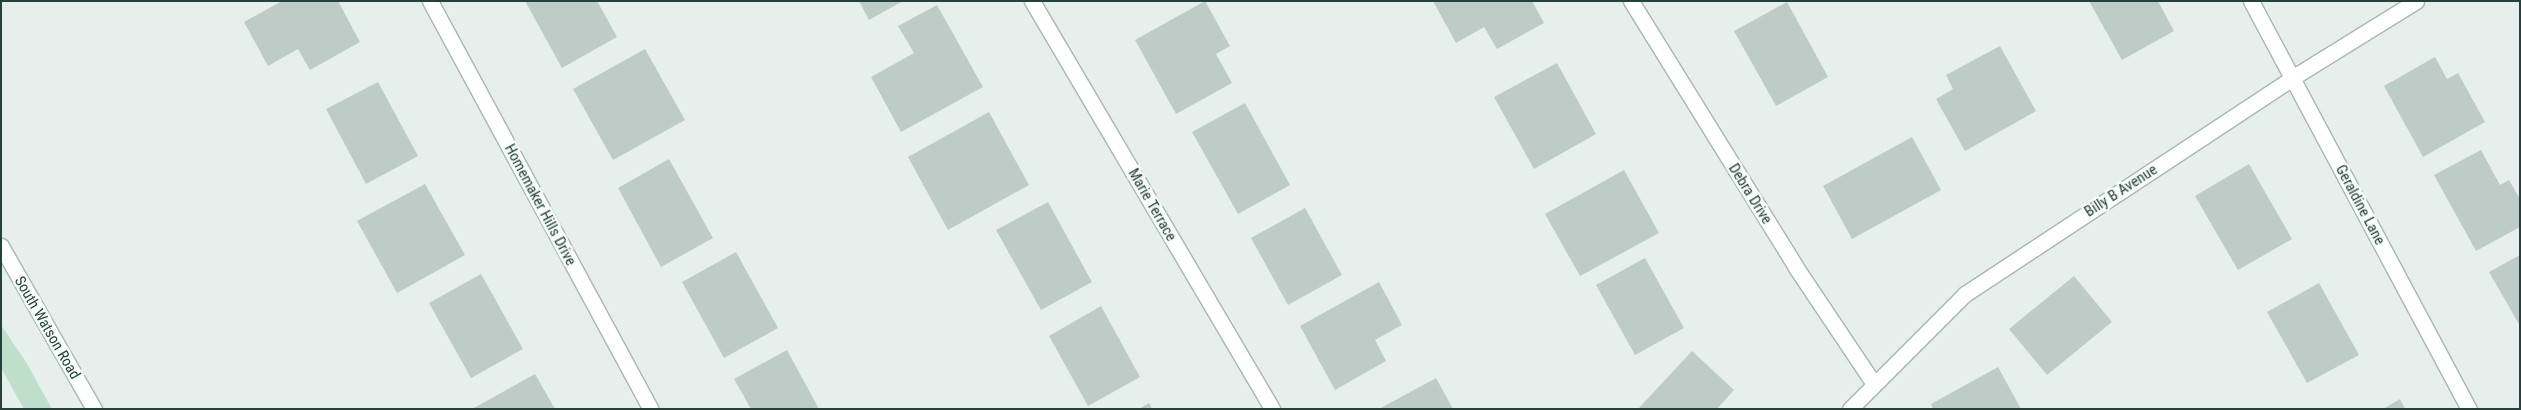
<!DOCTYPE html>
<style>
body{margin:0}
#map{position:relative;width:2521px;height:410px;overflow:hidden;background:#e6efeb;font-family:"Roboto Condensed",sans-serif}
div>[style]{position:absolute}
[style*='--x']{left:calc(var(--x)*1px);top:calc(var(--y)*1px);width:calc(var(--w)*1px);rotate:calc(var(--a)*1deg)}
.green>*{inset:0;background:#bfdfca}
.building>*{inset:0;background:#beccc7}
.roads{filter:drop-shadow(1px 0 #a8b7b3) drop-shadow(-1px 0 #a8b7b3) drop-shadow(0 1px #a8b7b3) drop-shadow(0 -1px #a8b7b3)}
.minor>*{height:15px;margin:-7.5px;padding:0 7.5px;transform-origin:7.5px;border-radius:7.5px;background:#fff}
.secondary>*{height:15px;margin:-7.5px;padding:0 7.5px;transform-origin:7.5px;border-radius:7.5px;background:#fff}
span{translate:-50% -50%;white-space:nowrap;text-align:center;line-height:1.15;-webkit-text-stroke:5px #f7fbf9;paint-order:stroke}
.street-label{font-size:15px;color:#24413b}
.frame{position:absolute;inset:0;border:2px solid #24413b;pointer-events:none}
</style>
<div id="map">
<div class="green">
<i style="clip-path:polygon(1px 325px,26px 362px,52px 409px,24px 409px,1px 368px)"></i>
</div>
<div class="building">
<i style="clip-path:polygon(282px 1px,338px 1px,360px 42px,310px 70px,298px 49px,268px 66px,244px 22px)"></i>
<i style="clip-path:polygon(525px 1px,597px 1px,617px 37px,562px 68px)"></i>
<i style="clip-path:polygon(859px 1px,903px 1px,869px 20px)"></i>
<i style="clip-path:polygon(1205px 1px,1230px 46px,1216px 54px,1232px 83px,1176px 114px,1135px 40px)"></i>
<i style="clip-path:polygon(1433px 1px,1532px 1px,1544px 23px,1497px 49px,1484px 27px,1456px 43px)"></i>
<i style="clip-path:polygon(2089px 1px,2158px 1px,2174px 31px,2122px 60px)"></i>
<i style="clip-path:polygon(1787px 2px,1828px 77px,1776px 106px,1734px 31px)"></i>
<i style="clip-path:polygon(937px 5px,983px 87px,901px 132px,871px 77px,914px 53px,898px 26px)"></i>
<i style="clip-path:polygon(2000px 46px,2036px 111px,1965px 151px,1936px 99px,1953px 89px,1946px 75px)"></i>
<i style="clip-path:polygon(645px 49px,685px 120px,613px 160px,573px 89px)"></i>
<i style="clip-path:polygon(2435px 57px,2447px 79px,2458px 73px,2485px 122px,2423px 157px,2384px 86px)"></i>
<i style="clip-path:polygon(1557px 63px,1596px 134px,1534px 169px,1494px 97px)"></i>
<i style="clip-path:polygon(378px 82px,418px 156px,366px 184px,326px 109px)"></i>
<i style="clip-path:polygon(1245px 103px,1290px 185px,1238px 214px,1192px 132px)"></i>
<i style="clip-path:polygon(989px 112px,1029px 185px,948px 230px,908px 157px)"></i>
<i style="clip-path:polygon(1912px 137px,1941px 190px,1852px 239px,1823px 186px)"></i>
<i style="clip-path:polygon(2481px 150px,2500px 185px,2509px 180px,2520px 199px,2520px 227px,2476px 251px,2434px 175px)"></i>
<i style="clip-path:polygon(669px 159px,713px 238px,661px 267px,618px 188px)"></i>
<i style="clip-path:polygon(2249px 164px,2292px 239px,2238px 270px,2195px 196px)"></i>
<i style="clip-path:polygon(1624px 170px,1659px 233px,1580px 276px,1545px 214px)"></i>
<i style="clip-path:polygon(425px 184px,465px 255px,397px 293px,357px 221px)"></i>
<i style="clip-path:polygon(1048px 202px,1092px 282px,1041px 310px,996px 230px)"></i>
<i style="clip-path:polygon(1305px 208px,1342px 275px,1288px 305px,1251px 238px)"></i>
<i style="clip-path:polygon(736px 252px,778px 328px,724px 358px,682px 282px)"></i>
<i style="clip-path:polygon(2520px 255px,2520px 326px,2489px 272px)"></i>
<i style="clip-path:polygon(1645px 258px,1684px 328px,1635px 355px,1596px 285px)"></i>
<i style="clip-path:polygon(481px 274px,523px 349px,471px 378px,429px 303px)"></i>
<i style="clip-path:polygon(2074px 276px,2112px 322px,2047px 375px,2009px 329px)"></i>
<i style="clip-path:polygon(1379px 282px,1402px 325px,1375px 340px,1386px 361px,1335px 390px,1300px 326px)"></i>
<i style="clip-path:polygon(2319px 283px,2359px 355px,2307px 383px,2267px 312px)"></i>
<i style="clip-path:polygon(1101px 306px,1140px 377px,1088px 406px,1049px 336px)"></i>
<i style="clip-path:polygon(787px 350px,819px 409px,751px 409px,734px 379px)"></i>
<i style="clip-path:polygon(1692px 351px,1734px 390px,1717px 409px,1638px 409px)"></i>
<i style="clip-path:polygon(1998px 367px,2021px 409px,1933px 409px,1931px 404px)"></i>
<i style="clip-path:polygon(535px 374px,555px 409px,472px 409px)"></i>
<i style="clip-path:polygon(1436px 378px,1453px 409px,1379px 409px)"></i>
<i style="clip-path:polygon(2400px 399px,2405px 409px,2383px 409px)"></i>
<i style="clip-path:polygon(1149px 403px,1152px 409px,1139px 409px)"></i>
</div>
<div class="roads">
<div class="minor">
<i style="--x:430;--y:1;--w:464;--a:61.6"></i>
<i style="--x:1032;--y:1;--w:473;--a:59.5"></i>
<i style="--x:1631;--y:1;--w:312;--a:58.2"></i>
<i style="--x:1795;--y:266;--w:142;--a:56.2"></i>
<i style="--x:2251;--y:1;--w:463;--a:61.9"></i>
<i style="--x:1850;--y:409;--w:163;--a:-45"></i>
<i style="--x:1965;--y:294;--w:392;--a:-33.4"></i>
<i style="--x:2292;--y:78;--w:146;--a:-31.8"></i>
</div>
<div class="secondary">
<i style="--x:1;--y:246;--w:188;--a:60.3"></i>
</div>
</div>
<div class="street-label">
<span style="left:2121px;top:191px;rotate:-33deg">Billy B Avenue</span>
<span style="left:1750px;top:194px;rotate:58deg">Debra Drive</span>
<span style="left:540px;top:205px;rotate:62deg">Homemaker Hills Drive</span>
<span style="left:1152px;top:205px;rotate:60deg">Marie Terrace</span>
<span style="left:2360px;top:205px;rotate:62deg">Geraldine Lane</span>
<span style="left:47px;top:328px;rotate:60deg">South Watson Road</span>
</div>
<div class="frame"></div>
</div>
